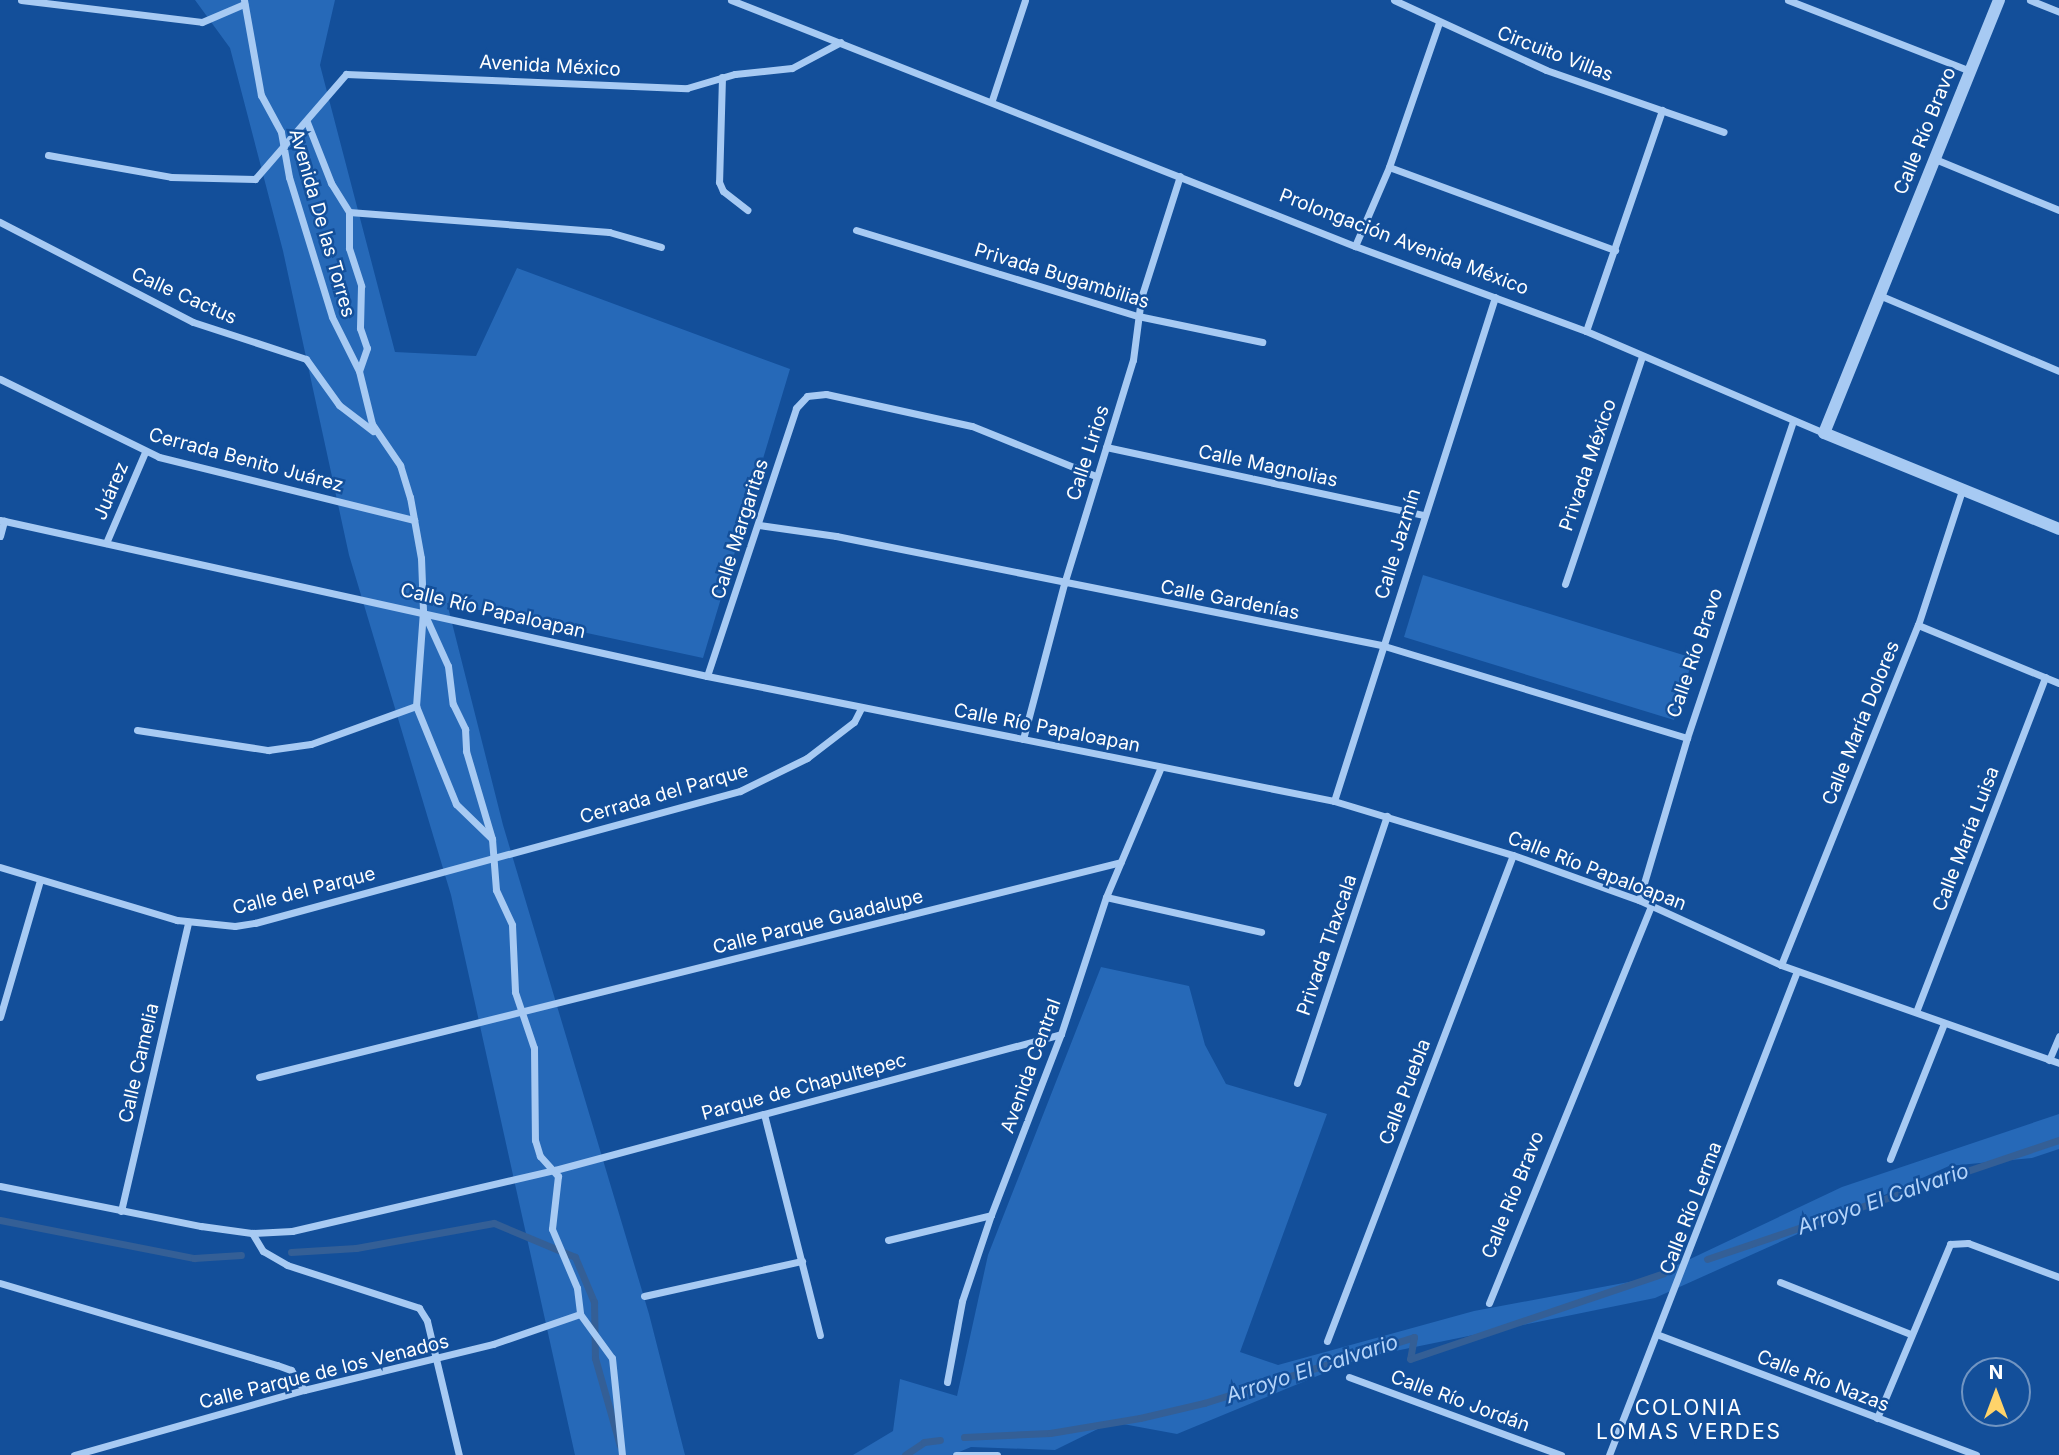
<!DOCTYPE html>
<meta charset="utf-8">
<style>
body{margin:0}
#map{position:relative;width:2059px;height:1455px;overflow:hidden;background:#134f9a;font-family:Inter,sans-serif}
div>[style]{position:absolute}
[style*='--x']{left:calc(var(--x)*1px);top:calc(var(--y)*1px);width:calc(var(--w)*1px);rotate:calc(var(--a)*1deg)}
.green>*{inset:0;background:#2669b8}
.stream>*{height:7px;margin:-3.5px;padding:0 3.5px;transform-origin:3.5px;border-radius:3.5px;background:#345f96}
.minor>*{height:7px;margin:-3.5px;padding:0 3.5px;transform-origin:3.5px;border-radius:3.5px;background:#a7caf3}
.tertiary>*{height:12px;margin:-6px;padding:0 6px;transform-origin:6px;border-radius:6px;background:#a7caf3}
span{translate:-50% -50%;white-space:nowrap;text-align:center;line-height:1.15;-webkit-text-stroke:5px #134f9a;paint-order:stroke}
.street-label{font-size:19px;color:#fff}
.water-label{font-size:21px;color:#b4d4fa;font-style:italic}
.neighbourhood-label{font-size:21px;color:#fff;letter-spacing:2px}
.north{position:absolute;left:1961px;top:1357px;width:70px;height:70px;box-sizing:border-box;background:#134f9a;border:2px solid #7195c2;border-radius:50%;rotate:0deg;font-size:19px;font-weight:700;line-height:28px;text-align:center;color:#fff}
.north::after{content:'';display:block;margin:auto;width:24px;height:32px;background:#ffd36a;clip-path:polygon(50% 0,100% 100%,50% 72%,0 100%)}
</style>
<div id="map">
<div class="green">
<i style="clip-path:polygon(195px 0,335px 0,320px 65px,395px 352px,476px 356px,517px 268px,790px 369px,703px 658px,447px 603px,503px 825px,649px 1314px,685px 1455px,575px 1455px,451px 895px,349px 555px,283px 251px,230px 48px)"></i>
<i style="clip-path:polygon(1423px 575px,1693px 658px,1674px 720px,1404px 637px)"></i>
<i style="clip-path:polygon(1101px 967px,1189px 986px,1205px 1045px,1226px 1084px,1327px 1114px,1240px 1352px,1278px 1365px,1474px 1311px,1650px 1278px,1842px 1187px,2059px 1114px,2059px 1149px,2032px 1158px,1949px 1166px,1655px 1298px,1361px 1358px,1177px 1434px,1112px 1422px,1055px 1450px,971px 1447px,952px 1455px,853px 1455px,893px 1431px,900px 1379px,957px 1396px,988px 1255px)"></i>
</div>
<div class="stream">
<i style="--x:0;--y:1220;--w:198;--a:11.1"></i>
<i style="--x:194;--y:1258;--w:47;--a:-3.7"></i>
<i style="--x:291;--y:1252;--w:65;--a:-3.5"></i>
<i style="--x:356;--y:1248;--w:140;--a:-10.3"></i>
<i style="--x:494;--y:1223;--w:88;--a:22.8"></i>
<i style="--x:575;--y:1257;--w:49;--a:67.1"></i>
<i style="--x:594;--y:1302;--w:56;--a:89"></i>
<i style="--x:595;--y:1358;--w:91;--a:74.1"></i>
<i style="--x:1707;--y:1259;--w:372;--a:-18.7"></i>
<i style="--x:964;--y:1437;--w:86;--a:-2.7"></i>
<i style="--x:1050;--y:1433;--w:91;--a:-9.5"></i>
<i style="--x:1140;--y:1418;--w:66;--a:-13.2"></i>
<i style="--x:1204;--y:1403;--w:220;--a:-17.4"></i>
<i style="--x:1414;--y:1337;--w:22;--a:100"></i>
<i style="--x:1410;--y:1359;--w:268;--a:-18.7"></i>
<i style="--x:905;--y:1455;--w:23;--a:-34"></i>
<i style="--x:924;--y:1442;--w:16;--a:-7"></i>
</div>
<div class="minor">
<i style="--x:21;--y:0;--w:182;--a:6.9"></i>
<i style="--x:202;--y:22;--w:46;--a:-23.2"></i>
<i style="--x:244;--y:0;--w:97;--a:79.9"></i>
<i style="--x:261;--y:95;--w:42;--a:61.6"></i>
<i style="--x:281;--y:132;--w:46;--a:79.9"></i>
<i style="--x:289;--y:177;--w:146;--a:72.9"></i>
<i style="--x:332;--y:317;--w:60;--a:63.4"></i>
<i style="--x:359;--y:371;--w:55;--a:76.2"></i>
<i style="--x:372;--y:424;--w:50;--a:55.7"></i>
<i style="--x:400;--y:465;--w:34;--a:73"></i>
<i style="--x:410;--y:497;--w:62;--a:79.8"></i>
<i style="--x:421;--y:558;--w:53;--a:87.8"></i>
<i style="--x:423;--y:611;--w:60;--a:65.6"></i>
<i style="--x:448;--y:666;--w:38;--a:83"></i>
<i style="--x:453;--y:704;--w:28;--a:64"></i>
<i style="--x:465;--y:729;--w:22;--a:87"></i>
<i style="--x:466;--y:751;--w:92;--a:73.5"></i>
<i style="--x:492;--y:839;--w:51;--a:85.5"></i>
<i style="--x:496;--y:890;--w:38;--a:65"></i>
<i style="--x:512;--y:925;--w:67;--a:87.4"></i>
<i style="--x:515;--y:992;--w:59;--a:71.3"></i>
<i style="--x:534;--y:1048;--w:92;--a:89.4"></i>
<i style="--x:535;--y:1140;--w:17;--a:73"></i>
<i style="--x:540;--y:1156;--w:27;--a:48"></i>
<i style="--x:558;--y:1176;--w:53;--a:96.5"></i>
<i style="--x:552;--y:1229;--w:64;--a:67"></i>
<i style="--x:577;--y:1288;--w:26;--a:83"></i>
<i style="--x:580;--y:1314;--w:54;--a:54"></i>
<i style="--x:612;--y:1358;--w:98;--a:84.1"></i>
<i style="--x:731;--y:0;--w:671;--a:21.52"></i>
<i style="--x:1355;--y:246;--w:246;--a:20.2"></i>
<i style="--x:1586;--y:331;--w:259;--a:23.2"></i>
<i style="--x:1394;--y:0;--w:167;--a:24.7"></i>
<i style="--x:1546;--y:70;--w:188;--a:19.2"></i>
<i style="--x:1788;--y:0;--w:195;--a:21.3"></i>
<i style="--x:2030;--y:0;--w:31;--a:22"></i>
<i style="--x:722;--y:77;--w:105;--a:91.6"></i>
<i style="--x:719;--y:182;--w:10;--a:66"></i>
<i style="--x:723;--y:191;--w:31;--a:38"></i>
<i style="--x:992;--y:100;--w:105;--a:-71.7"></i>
<i style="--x:307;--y:122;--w:66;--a:68.5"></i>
<i style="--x:331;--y:183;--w:34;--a:58"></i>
<i style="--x:349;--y:212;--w:36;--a:90"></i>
<i style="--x:349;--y:248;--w:40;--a:72"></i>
<i style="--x:361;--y:286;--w:42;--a:91.4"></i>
<i style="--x:360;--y:328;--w:21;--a:71"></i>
<i style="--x:367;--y:348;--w:24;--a:109"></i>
<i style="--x:48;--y:155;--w:125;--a:10.1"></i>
<i style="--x:171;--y:177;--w:84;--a:1.4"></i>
<i style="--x:255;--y:179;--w:139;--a:-49.1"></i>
<i style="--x:346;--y:74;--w:341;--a:2.4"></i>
<i style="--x:687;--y:88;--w:50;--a:-16.3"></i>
<i style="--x:735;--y:74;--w:57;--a:-6"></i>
<i style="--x:792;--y:68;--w:55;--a:-28"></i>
<i style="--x:1935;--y:159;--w:134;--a:22.4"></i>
<i style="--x:1389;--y:167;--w:241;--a:20.2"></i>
<i style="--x:349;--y:212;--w:261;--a:4.4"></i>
<i style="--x:609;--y:232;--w:54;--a:16.1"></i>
<i style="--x:0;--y:222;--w:217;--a:27.4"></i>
<i style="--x:193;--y:322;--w:119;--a:18.1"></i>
<i style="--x:306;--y:359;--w:57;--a:54.3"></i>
<i style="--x:339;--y:405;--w:43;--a:37.4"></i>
<i style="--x:856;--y:230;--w:295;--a:17"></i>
<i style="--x:1138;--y:316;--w:127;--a:11.8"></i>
<i style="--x:1355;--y:246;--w:86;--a:-66.7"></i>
<i style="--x:1389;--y:167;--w:152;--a:-70.9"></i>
<i style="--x:1879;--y:295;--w:195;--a:22.9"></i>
<i style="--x:1586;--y:331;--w:234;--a:-71"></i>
<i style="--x:0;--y:379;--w:177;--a:26.1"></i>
<i style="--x:159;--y:457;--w:263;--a:13.9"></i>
<i style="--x:1106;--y:447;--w:324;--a:12.1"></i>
<i style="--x:0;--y:520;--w:724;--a:12.44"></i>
<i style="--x:707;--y:676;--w:639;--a:11.27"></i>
<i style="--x:1334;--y:801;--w:187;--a:16.8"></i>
<i style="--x:1513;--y:855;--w:134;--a:19.7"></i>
<i style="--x:1639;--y:900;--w:156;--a:24.6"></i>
<i style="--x:1781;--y:965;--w:295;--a:19.4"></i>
<i style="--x:759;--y:525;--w:78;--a:8.1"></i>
<i style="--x:836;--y:536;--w:556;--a:11.31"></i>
<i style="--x:1381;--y:645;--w:320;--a:16.9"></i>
<i style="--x:0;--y:536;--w:16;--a:-75"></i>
<i style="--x:106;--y:543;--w:99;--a:-66.8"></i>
<i style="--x:1565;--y:584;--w:240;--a:-71.3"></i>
<i style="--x:423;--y:611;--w:95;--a:94.2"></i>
<i style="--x:416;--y:706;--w:106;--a:67.8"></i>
<i style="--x:456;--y:804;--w:50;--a:44.2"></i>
<i style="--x:1918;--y:625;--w:152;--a:22.4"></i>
<i style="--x:707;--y:676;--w:282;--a:-71.6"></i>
<i style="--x:796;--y:408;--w:16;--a:-47"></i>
<i style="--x:807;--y:396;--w:19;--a:-6"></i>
<i style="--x:826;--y:394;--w:149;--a:12.4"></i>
<i style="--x:972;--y:426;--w:134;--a:22"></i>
<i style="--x:137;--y:730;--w:133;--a:8.7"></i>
<i style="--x:268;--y:750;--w:43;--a:-7.9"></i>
<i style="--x:311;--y:744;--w:112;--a:-19.9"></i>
<i style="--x:1023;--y:739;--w:160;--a:-75.2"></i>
<i style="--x:1064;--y:584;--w:234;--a:-72.9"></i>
<i style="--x:1133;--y:360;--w:63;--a:-82.6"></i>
<i style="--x:1141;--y:298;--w:128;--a:-72.3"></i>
<i style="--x:1334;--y:801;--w:529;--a:-72.28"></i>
<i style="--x:0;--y:867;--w:185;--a:16.7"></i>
<i style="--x:177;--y:920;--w:58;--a:5.9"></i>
<i style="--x:235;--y:926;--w:20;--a:-9"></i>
<i style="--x:255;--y:923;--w:503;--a:-15.23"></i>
<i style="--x:740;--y:791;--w:75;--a:-26.2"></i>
<i style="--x:807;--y:758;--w:59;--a:-37.5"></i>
<i style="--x:854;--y:722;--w:16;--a:-63"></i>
<i style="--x:1106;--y:897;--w:159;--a:12.7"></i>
<i style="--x:1639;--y:900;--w:169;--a:-73.5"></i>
<i style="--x:1687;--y:738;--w:334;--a:-71.5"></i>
<i style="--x:1781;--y:965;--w:367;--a:-68.1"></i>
<i style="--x:1918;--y:625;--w:142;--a:-71.9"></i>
<i style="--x:1916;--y:1012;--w:359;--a:-68.9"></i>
<i style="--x:0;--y:1017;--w:143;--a:-73.7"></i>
<i style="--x:2049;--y:1060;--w:26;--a:-67"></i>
<i style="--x:259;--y:1077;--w:888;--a:-14"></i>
<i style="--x:1297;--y:1083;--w:282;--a:-71.4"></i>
<i style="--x:764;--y:1114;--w:228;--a:75.8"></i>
<i style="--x:1890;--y:1159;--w:146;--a:-68.3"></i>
<i style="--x:0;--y:1186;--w:205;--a:11.3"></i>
<i style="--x:201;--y:1226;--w:51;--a:7.8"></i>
<i style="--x:252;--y:1233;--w:40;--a:-2.9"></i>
<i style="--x:292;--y:1231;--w:270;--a:-13.1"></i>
<i style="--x:555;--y:1170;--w:524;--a:-15.04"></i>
<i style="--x:121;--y:1211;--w:297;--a:-76.9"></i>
<i style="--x:252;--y:1233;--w:21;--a:59"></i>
<i style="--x:263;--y:1251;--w:28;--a:30"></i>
<i style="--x:287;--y:1265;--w:139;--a:18"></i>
<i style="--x:419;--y:1308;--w:15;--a:58"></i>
<i style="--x:427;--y:1321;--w:138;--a:76.6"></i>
<i style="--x:888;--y:1240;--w:106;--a:-13.6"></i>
<i style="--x:1780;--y:1282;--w:141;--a:21.7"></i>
<i style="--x:0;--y:1283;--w:289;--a:16.5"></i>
<i style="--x:277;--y:1365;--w:15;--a:20"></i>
<i style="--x:291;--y:1370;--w:24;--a:57"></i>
<i style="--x:644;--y:1296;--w:162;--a:-12.5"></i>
<i style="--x:1489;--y:1303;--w:429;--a:-67.8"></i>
<i style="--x:1659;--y:1335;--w:339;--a:20.7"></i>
<i style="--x:1327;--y:1341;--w:520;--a:-69.06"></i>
<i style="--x:1349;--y:1377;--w:226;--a:20.2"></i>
<i style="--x:947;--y:1382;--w:82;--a:-79.5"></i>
<i style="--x:962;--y:1301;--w:91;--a:-71.4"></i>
<i style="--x:991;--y:1215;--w:194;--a:-68.9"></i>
<i style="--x:1061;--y:1034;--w:144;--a:-71.8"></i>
<i style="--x:1106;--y:897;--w:141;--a:-67.1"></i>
<i style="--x:1877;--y:1418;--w:189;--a:-67.2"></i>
<i style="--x:1950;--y:1244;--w:18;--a:-3"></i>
<i style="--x:1968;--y:1243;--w:97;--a:20.5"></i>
<i style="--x:74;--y:1455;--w:239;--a:-15.8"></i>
<i style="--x:304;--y:1390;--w:195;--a:-13.7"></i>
<i style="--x:493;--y:1344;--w:92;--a:-19"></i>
<i style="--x:956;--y:1455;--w:41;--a:0"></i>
<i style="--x:1609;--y:1455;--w:519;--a:-68.77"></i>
</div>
<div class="tertiary">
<i style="--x:1999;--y:0;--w:467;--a:112"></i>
<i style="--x:1824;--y:433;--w:254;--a:22.2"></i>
</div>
<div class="street-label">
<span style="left:1555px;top:54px;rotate:21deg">Circuito Villas</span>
<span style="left:550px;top:66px;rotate:3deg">Avenida México</span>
<span style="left:1925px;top:131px;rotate:-68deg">Calle Río Bravo</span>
<span style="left:322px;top:223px;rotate:74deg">Avenida De las Torres</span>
<span style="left:1404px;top:242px;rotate:21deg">Prolongación Avenida México</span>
<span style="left:1062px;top:276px;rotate:17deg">Privada Bugambilias</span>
<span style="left:184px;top:296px;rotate:24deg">Calle Cactus</span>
<span style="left:1088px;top:453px;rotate:-72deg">Calle Lirios</span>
<span style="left:246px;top:460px;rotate:15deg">Cerrada Benito Juárez</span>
<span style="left:1588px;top:465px;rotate:-71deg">Privada México</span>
<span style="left:1268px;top:466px;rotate:12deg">Calle Magnolias</span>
<span style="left:111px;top:491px;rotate:-67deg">Juárez</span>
<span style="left:740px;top:529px;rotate:-72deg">Calle Margaritas</span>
<span style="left:1398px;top:544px;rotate:-73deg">Calle Jazmín</span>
<span style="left:1230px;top:600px;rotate:11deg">Calle Gardenías</span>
<span style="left:493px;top:611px;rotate:13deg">Calle Río Papaloapan</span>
<span style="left:1695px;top:653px;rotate:-71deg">Calle Río Bravo</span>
<span style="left:1861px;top:723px;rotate:-68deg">Calle María Dolores</span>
<span style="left:1047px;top:728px;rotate:11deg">Calle Río Papaloapan</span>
<span style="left:664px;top:794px;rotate:-16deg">Cerrada del Parque</span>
<span style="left:1966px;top:839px;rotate:-69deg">Calle María Luisa</span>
<span style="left:1597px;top:871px;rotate:21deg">Calle Río Papaloapan</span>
<span style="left:304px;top:891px;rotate:-14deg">Calle del Parque</span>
<span style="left:818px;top:922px;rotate:-14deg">Calle Parque Guadalupe</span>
<span style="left:1327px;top:945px;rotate:-71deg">Privada Tlaxcala</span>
<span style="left:139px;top:1063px;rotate:-77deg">Calle Camelia</span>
<span style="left:1031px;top:1066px;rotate:-70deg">Avenida Central</span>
<span style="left:804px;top:1087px;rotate:-15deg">Parque de Chapultepec</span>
<span style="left:1405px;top:1092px;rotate:-69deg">Calle Puebla</span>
<span style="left:1513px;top:1195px;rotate:-68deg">Calle Río Bravo</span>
<span style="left:1691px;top:1208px;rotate:-69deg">Calle Río Lerma</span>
<span style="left:324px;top:1372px;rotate:-14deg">Calle Parque de los Venados</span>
<span style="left:1823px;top:1381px;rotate:21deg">Calle Río Nazas</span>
<span style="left:1460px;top:1401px;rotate:20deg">Calle Río Jordán</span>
</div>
<div class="water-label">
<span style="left:1883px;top:1199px;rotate:-19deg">Arroyo El Calvario</span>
<span style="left:1312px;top:1369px;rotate:-18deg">Arroyo El Calvario</span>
</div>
<div class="neighbourhood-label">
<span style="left:1689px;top:1420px">COLONIA<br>LOMAS VERDES</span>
</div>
<div class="north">N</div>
</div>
